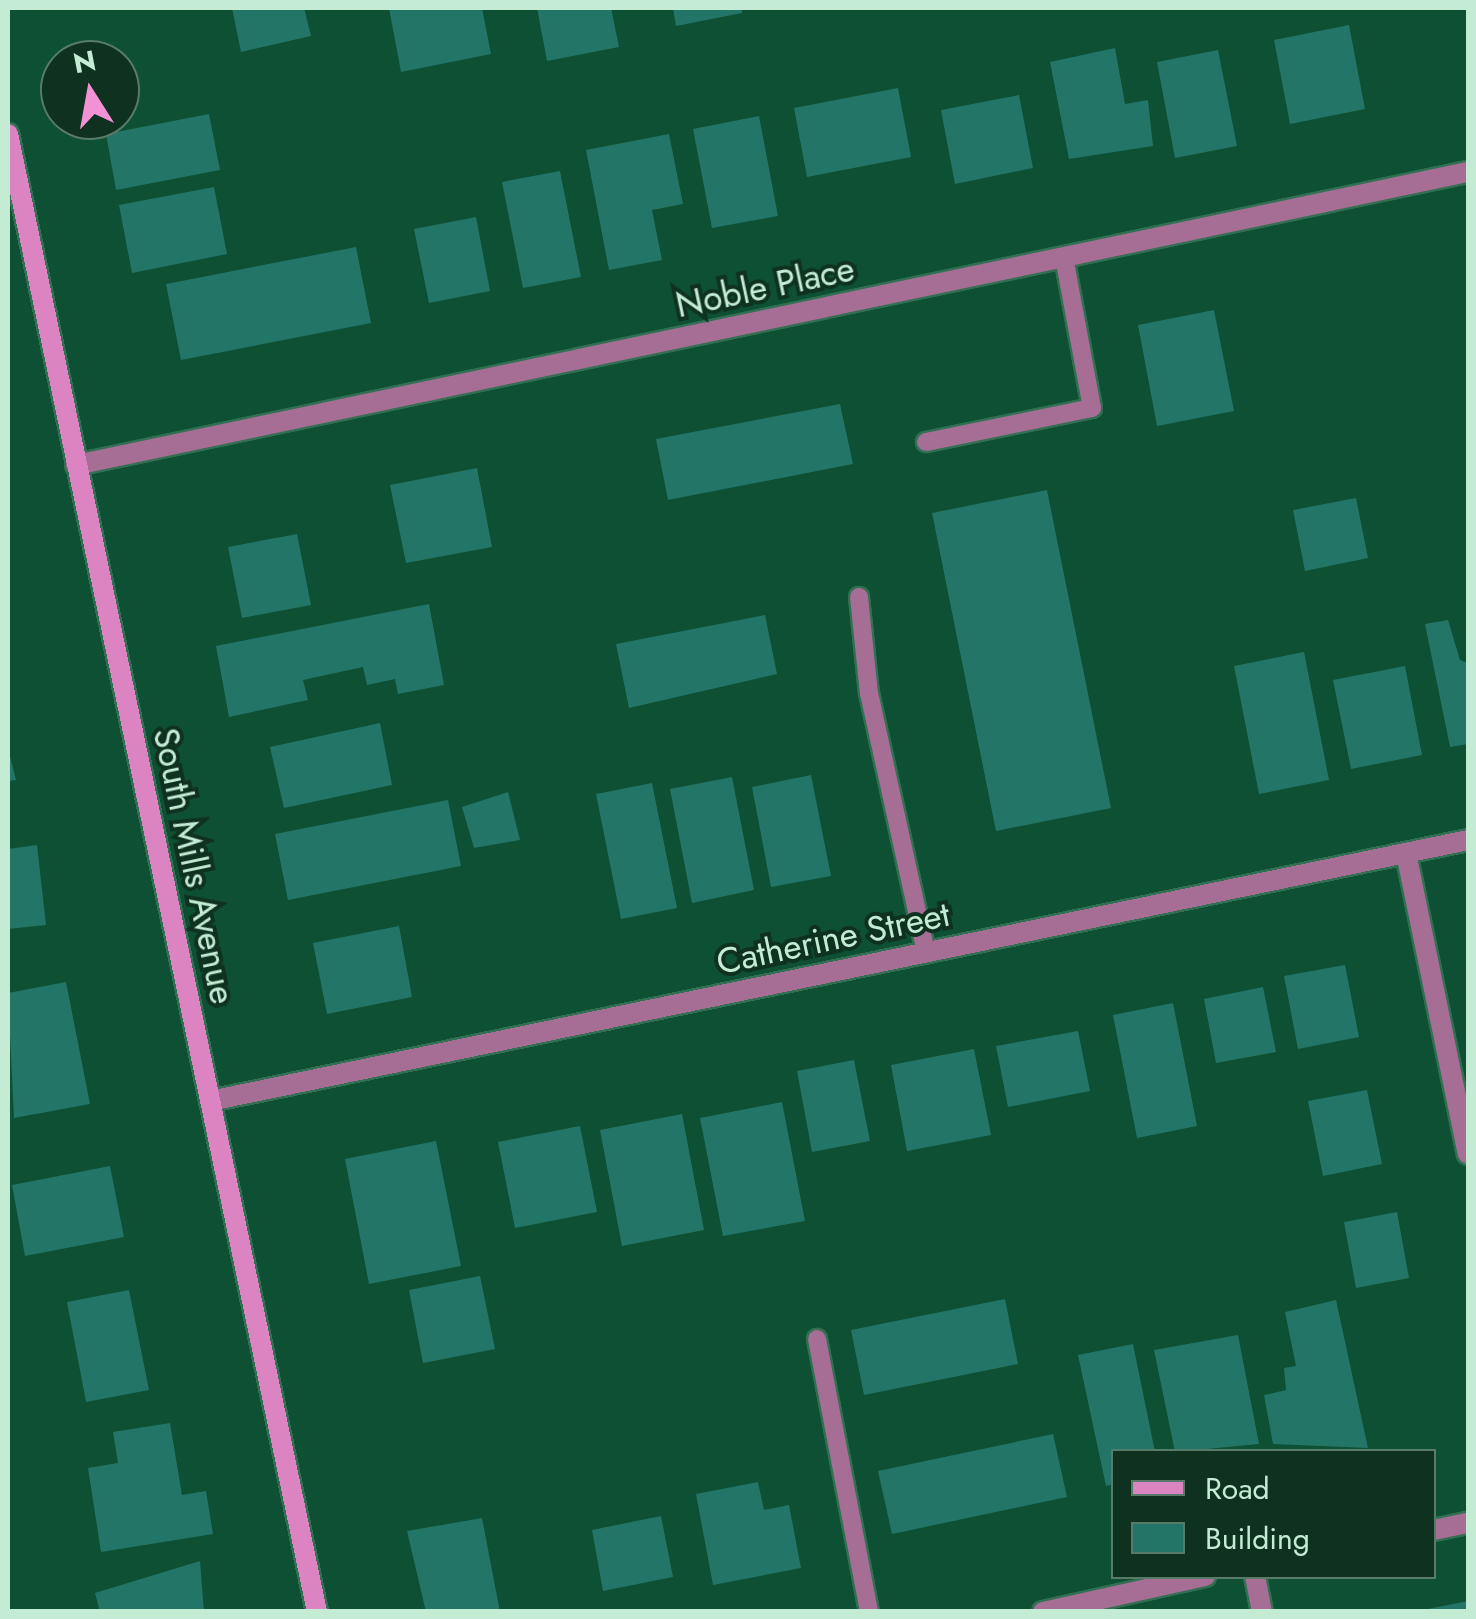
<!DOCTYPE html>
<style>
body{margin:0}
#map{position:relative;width:1476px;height:1619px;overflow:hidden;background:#0d5033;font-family:Jost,sans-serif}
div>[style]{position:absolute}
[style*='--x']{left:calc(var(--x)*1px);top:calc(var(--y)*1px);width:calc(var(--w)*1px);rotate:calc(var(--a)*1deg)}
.building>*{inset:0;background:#237567}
.roads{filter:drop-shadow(2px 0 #326f53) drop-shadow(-2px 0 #326f53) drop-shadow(0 2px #326f53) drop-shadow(0 -2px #326f53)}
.lane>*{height:18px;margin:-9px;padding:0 9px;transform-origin:9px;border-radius:9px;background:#a66e94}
.street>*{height:20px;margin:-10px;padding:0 10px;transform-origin:10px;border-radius:10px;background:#a66e94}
.secondary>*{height:20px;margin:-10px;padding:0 10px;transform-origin:10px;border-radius:10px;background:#dc83c1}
span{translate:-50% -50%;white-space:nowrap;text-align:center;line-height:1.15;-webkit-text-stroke:8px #0f3120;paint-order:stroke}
.street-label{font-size:35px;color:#c4ebd4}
.frame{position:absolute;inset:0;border:10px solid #c4ebd4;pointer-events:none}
.legend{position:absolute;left:1111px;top:1449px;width:325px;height:130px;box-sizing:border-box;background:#0f3120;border:2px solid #577b68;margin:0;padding:12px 18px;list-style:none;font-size:30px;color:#c4ebd4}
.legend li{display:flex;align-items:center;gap:20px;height:50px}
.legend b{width:50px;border:2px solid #577b68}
.north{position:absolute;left:40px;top:40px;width:100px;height:100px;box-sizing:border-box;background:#0f3120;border:2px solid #577b68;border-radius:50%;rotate:349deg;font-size:28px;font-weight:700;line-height:40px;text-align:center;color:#c4ebd4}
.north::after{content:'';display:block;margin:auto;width:35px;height:45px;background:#f391d5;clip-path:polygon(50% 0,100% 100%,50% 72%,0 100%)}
</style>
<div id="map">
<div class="building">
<i style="clip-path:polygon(232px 8px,304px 8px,311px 36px,241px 52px)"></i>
<i style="clip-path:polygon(389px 8px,482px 8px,491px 54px,401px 72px)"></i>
<i style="clip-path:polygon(537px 8px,611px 8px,619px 47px,547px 61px)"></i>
<i style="clip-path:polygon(673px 8px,741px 8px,742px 13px,676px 26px)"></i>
<i style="clip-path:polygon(1349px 25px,1365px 109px,1290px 124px,1274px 40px)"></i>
<i style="clip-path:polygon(1115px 48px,1125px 104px,1148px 100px,1153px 146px,1069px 159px,1050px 62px)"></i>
<i style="clip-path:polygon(1218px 50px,1237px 146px,1175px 158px,1157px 62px)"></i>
<i style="clip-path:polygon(898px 88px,911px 157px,807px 177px,794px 108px)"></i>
<i style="clip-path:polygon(1019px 95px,1033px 168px,955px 184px,941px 110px)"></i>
<i style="clip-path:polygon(209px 114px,220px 170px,116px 190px,106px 134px)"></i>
<i style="clip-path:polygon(759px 116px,778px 216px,712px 228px,693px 129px)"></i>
<i style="clip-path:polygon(669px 134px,683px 204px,652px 210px,662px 260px,609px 270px,586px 150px)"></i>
<i style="clip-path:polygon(560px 171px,581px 277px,523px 288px,502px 182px)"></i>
<i style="clip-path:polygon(214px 187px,227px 254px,132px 273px,119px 205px)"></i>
<i style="clip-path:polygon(476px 217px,490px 291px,429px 303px,414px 229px)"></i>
<i style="clip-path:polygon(356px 247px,371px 323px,181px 360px,166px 284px)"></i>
<i style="clip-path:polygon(1214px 310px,1234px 411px,1157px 426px,1138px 325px)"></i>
<i style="clip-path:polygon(840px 404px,853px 464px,668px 500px,656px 439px)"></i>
<i style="clip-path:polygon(477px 468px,492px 547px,406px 563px,390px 485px)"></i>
<i style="clip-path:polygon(1047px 490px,1111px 808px,996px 831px,932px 513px)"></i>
<i style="clip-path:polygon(1356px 498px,1368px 558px,1305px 571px,1293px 510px)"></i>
<i style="clip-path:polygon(297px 534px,311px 605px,242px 618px,228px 547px)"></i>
<i style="clip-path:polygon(429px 604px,444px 685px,398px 694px,395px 679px,367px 685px,363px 667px,303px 680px,308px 700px,229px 717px,216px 646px)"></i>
<i style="clip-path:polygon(765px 615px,777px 674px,629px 708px,616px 644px)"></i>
<i style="clip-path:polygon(1448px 620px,1460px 660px,1468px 663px,1468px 744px,1450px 747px,1425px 624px)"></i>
<i style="clip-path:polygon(1304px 652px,1329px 780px,1259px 794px,1234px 666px)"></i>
<i style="clip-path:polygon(1405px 666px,1422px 755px,1351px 769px,1333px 680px)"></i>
<i style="clip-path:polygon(380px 723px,392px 785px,284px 808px,270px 747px)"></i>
<i style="clip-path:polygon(8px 748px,16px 780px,8px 781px)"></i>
<i style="clip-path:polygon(811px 775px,831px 876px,771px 887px,752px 787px)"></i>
<i style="clip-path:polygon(732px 777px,754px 890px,692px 903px,670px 789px)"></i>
<i style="clip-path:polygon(652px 783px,677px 908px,621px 919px,596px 794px)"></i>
<i style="clip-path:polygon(508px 792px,520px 840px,474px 848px,462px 807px)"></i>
<i style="clip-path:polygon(448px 800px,461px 866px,288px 900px,275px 834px)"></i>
<i style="clip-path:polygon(37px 845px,46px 925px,8px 929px,8px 849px)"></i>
<i style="clip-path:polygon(399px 926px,412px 997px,327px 1014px,313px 943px)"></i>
<i style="clip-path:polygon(1345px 965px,1359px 1037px,1298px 1049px,1284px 976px)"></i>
<i style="clip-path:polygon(66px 982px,90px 1104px,14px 1118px,8px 993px)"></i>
<i style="clip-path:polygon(1263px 987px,1276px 1052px,1216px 1063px,1204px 999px)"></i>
<i style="clip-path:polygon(1173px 1003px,1197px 1126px,1137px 1138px,1113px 1015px)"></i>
<i style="clip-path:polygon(1078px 1031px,1090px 1091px,1008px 1107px,996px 1046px)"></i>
<i style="clip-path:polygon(974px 1049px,991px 1135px,907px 1151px,891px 1065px)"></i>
<i style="clip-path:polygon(854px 1060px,870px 1141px,812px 1152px,797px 1071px)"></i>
<i style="clip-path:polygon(1367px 1090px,1382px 1164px,1323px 1176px,1308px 1101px)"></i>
<i style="clip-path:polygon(782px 1102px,805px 1221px,723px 1236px,700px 1118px)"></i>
<i style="clip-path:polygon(682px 1114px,704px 1230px,622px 1246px,600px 1130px)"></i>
<i style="clip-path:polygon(580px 1126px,597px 1212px,515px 1228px,498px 1142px)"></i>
<i style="clip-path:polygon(436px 1141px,461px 1266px,369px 1284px,345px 1159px)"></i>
<i style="clip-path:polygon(110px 1166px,124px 1237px,25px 1256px,12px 1185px)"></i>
<i style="clip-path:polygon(1397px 1212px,1409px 1278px,1356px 1288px,1344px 1222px)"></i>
<i style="clip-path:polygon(480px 1276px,495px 1349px,423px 1363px,409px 1290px)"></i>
<i style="clip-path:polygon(129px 1290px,149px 1390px,86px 1402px,67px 1302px)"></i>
<i style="clip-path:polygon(1005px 1299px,1018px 1364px,864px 1395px,851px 1330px)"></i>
<i style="clip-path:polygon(1336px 1300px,1368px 1448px,1273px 1444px,1264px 1395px,1286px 1390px,1284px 1368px,1296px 1366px,1285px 1312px)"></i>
<i style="clip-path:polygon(1238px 1335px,1259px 1444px,1175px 1452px,1154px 1350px)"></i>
<i style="clip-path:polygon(1133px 1344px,1155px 1452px,1114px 1452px,1114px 1484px,1106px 1486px,1078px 1355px)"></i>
<i style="clip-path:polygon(170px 1423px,182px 1495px,206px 1491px,213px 1534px,101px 1552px,88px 1468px,118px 1463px,113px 1432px)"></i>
<i style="clip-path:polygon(1053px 1434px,1067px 1497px,892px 1534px,878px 1471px)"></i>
<i style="clip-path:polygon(758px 1482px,764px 1510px,789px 1505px,801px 1568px,713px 1585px,696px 1494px)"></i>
<i style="clip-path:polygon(661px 1516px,673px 1577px,603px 1591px,592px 1530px)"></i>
<i style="clip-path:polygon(482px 1518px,500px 1612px,426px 1612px,407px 1531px)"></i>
<i style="clip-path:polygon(200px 1561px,204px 1612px,100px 1612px,95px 1593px)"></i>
<i style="clip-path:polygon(1468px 1601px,1468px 1612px,1424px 1612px,1423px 1610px)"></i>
</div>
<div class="roads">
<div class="lane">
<i style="--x:926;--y:442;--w:169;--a:-11.6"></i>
<i style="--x:1092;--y:408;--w:154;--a:-100.5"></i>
<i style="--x:859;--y:597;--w:97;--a:84.1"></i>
<i style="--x:869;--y:693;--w:265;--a:77.6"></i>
<i style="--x:817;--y:1339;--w:278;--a:79.2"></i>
</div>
<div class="street">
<i style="--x:76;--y:465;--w:1423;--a:-11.89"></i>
<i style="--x:1406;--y:853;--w:307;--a:78.4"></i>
<i style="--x:210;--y:1101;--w:1285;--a:-11.72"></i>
<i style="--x:1434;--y:1530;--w:35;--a:-12"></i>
<i style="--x:1255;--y:1576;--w:37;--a:79"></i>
<i style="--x:1043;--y:1612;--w:166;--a:-12.5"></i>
</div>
<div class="secondary">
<i style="--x:8;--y:134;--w:1510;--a:78.19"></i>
</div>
</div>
<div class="street-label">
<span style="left:765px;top:287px;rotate:-12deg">Noble Place</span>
<span style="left:194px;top:866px;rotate:78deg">South Mills Avenue</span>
<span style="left:833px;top:938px;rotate:-12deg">Catherine Street</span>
</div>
<div class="frame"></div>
<ul class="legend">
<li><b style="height:12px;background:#dc83c1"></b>Road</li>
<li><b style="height:28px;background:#237567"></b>Building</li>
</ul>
<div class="north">N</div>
</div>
